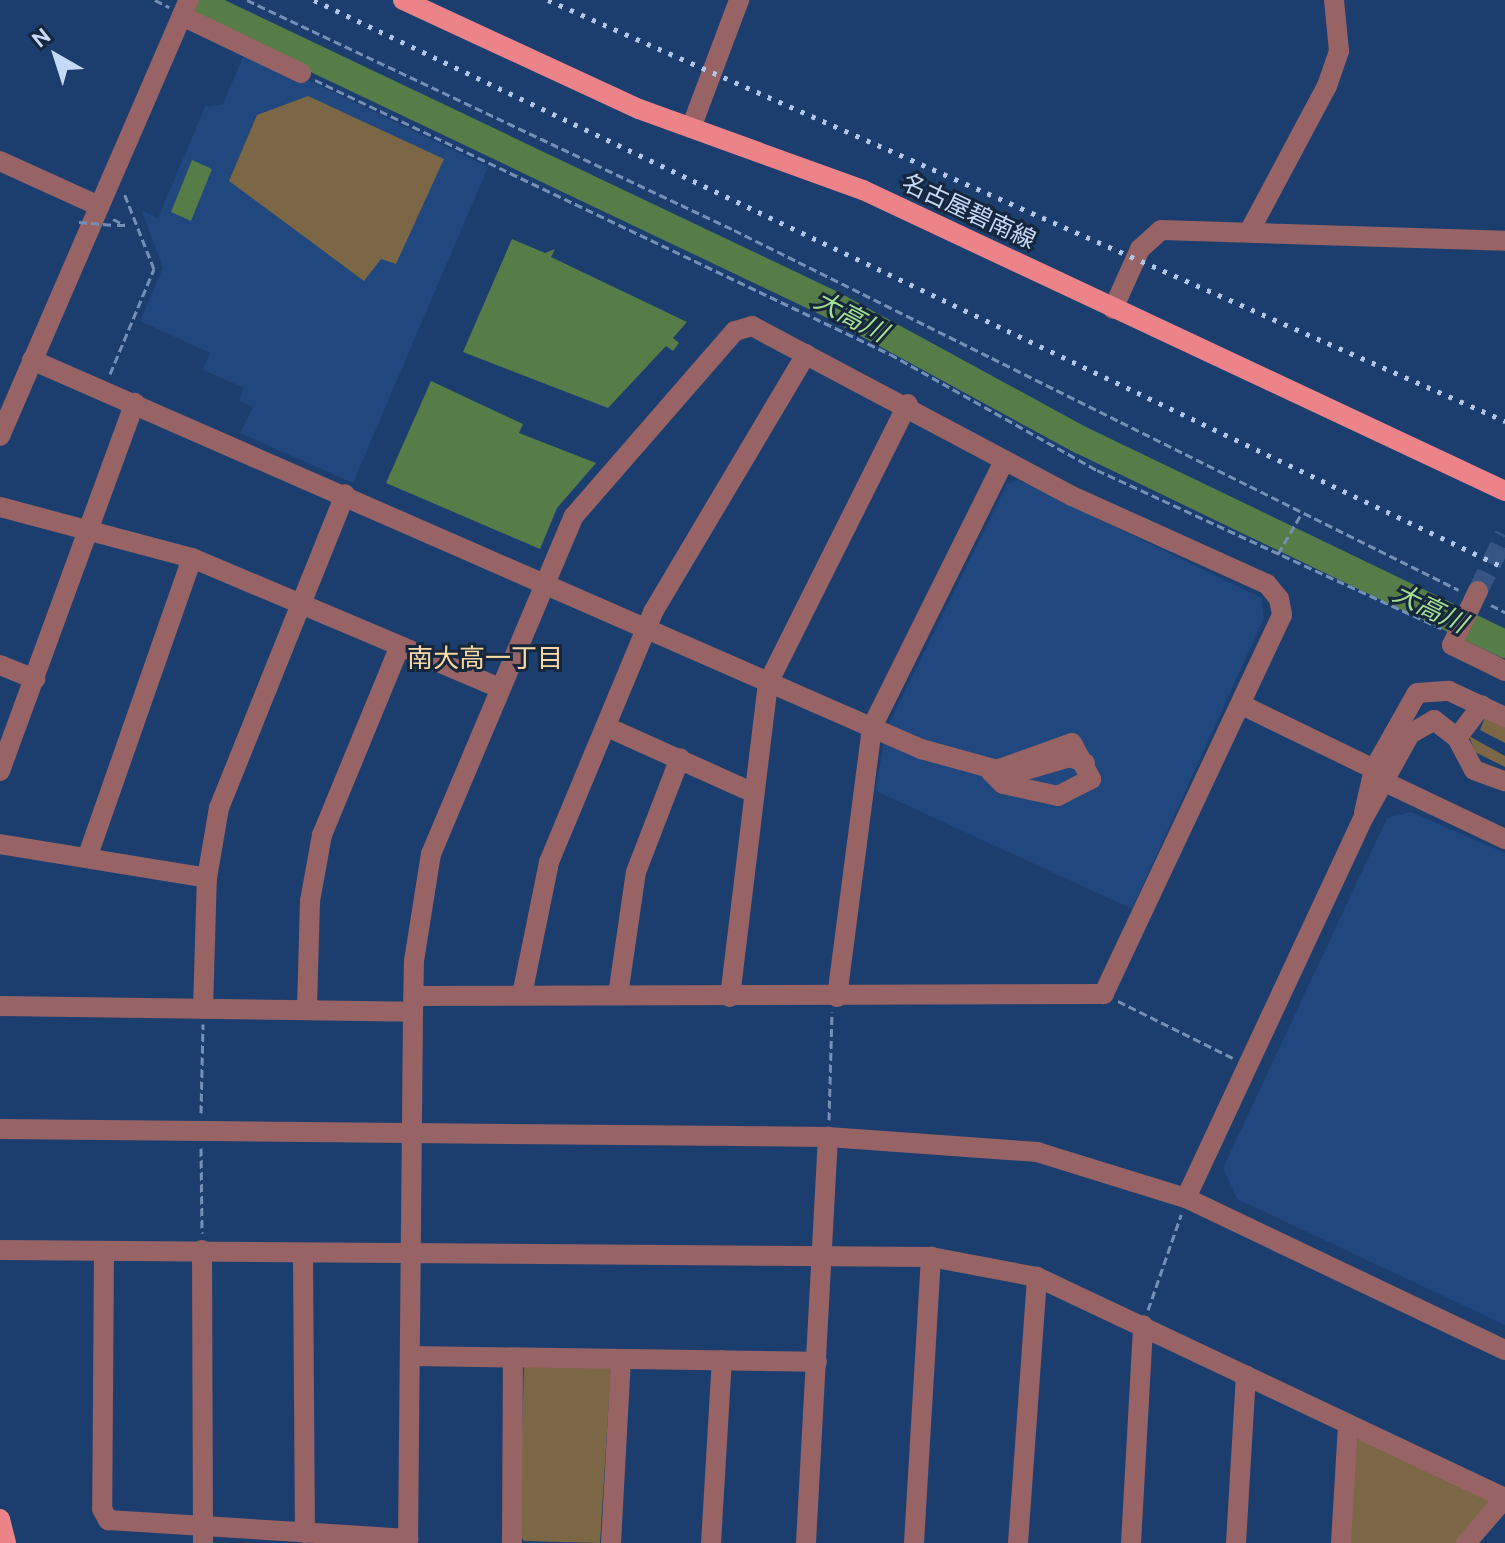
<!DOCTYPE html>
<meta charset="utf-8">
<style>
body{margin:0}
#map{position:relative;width:1505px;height:1543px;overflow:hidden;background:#1c3e6f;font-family:Ubuntu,"Noto Sans JP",sans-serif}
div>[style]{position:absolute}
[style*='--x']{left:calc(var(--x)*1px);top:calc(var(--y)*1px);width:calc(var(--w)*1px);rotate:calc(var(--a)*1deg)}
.built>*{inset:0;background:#20477e}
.green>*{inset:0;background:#7b6645}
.water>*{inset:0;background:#567c48}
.river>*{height:28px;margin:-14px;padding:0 14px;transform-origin:14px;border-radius:14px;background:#567c48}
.minor-tunnel>*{height:20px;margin-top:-10px;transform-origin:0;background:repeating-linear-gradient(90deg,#365584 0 20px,transparent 0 30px)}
.path>*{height:3px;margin-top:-1.5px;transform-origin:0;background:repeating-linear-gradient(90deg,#7590b7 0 8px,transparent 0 12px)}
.minor>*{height:20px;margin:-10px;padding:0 10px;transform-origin:10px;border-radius:10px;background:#976364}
.major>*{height:20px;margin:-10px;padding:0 10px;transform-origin:10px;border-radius:10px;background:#eb8388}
.rail>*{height:5px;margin-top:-2.5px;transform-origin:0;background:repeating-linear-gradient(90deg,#b2c7e8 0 4px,transparent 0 12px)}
.path-bridge>*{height:3px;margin-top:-1.5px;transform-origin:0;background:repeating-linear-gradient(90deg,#7590b7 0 8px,transparent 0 12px)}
.minor-bridge>*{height:20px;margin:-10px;padding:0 10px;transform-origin:10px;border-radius:10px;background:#976364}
span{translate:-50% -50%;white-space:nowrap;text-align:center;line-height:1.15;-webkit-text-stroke:6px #16263c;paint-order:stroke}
.street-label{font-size:24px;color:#c6daf8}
.water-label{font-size:26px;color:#a5de90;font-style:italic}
.neighbourhood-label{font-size:26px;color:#fcd9a3}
.north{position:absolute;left:16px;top:16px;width:80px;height:80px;-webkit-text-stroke:6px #16263c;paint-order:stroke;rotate:321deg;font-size:22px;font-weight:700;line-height:32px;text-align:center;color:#c6daf8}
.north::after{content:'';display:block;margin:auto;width:28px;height:36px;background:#c6daf8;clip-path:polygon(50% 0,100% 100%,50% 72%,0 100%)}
</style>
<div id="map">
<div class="built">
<i style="clip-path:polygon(246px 50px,488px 167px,353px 483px,240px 433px,253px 407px,239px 401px,244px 388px,203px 370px,210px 353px,140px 321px,163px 268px,142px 211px,158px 218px,205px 107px,223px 104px)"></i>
<i style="clip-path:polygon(1018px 480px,1262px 598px,1264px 618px,1132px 909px,876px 791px,885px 732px,1007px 484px)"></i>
<i style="clip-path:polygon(1411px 812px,1505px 853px,1505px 1325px,1237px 1199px,1223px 1168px,1387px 818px)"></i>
</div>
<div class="green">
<i style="clip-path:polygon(308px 96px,444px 159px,396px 264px,381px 259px,364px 281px,229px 181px,257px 115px)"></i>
<i style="clip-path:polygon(1485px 717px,1505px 724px,1505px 743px,1480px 730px)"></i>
<i style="clip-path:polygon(1469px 736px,1505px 756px,1505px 767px,1475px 752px)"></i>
<i style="clip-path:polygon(524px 1365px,611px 1367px,600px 1543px,524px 1541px,519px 1534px)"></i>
<i style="clip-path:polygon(1362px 1437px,1488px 1498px,1490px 1505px,1456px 1543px,1347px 1543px,1353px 1442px)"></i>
</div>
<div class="water">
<i style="clip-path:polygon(192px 160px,212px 169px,191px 221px,171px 212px)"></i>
<i style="clip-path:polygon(512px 239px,545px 253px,555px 249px,551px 257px,687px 322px,673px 338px,679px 343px,673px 351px,666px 346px,608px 408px,463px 352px)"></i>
<i style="clip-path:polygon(431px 381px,523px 424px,519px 433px,596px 463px,557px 508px,540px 549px,386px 483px)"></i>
</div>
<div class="river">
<i style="--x:192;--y:0;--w:710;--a:25.45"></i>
<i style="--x:833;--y:305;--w:282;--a:28.6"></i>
<i style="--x:1081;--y:440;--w:471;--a:25.7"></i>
</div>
<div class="minor-tunnel">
<i style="--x:1478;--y:591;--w:62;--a:-64.3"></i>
</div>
<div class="path">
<i style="--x:155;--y:0;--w:16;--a:27"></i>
<i style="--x:247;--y:0;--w:539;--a:25.28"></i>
<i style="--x:734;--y:230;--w:809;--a:26.41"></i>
<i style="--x:315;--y:80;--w:637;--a:25.48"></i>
<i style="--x:890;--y:354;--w:237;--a:29.3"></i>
<i style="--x:1097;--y:470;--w:379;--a:24.7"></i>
<i style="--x:113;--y:219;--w:13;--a:27"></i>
<i style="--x:125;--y:225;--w:11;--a:180"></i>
<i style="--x:110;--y:374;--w:114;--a:-67.3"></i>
<i style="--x:154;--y:269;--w:82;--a:-111.5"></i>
<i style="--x:1278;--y:554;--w:44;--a:-59.9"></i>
<i style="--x:1491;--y:605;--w:16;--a:27"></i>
<i style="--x:1118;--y:1001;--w:128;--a:26.4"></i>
<i style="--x:201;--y:1113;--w:89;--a:-88.7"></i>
<i style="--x:829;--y:1120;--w:108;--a:-88.4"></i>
<i style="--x:201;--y:1148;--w:85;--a:89.3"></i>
<i style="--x:1148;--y:1310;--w:101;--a:-70.8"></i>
</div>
<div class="minor">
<i style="--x:182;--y:16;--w:132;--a:25.6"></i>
<i style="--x:691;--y:128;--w:137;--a:-69.4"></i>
<i style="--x:0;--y:161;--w:109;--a:24.4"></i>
<i style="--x:1249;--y:232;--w:166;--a:-61.9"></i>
<i style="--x:1327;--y:86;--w:37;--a:-71"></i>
<i style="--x:1339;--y:51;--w:51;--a:-95.6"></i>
<i style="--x:1113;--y:309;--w:66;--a:-65.8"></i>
<i style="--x:1140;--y:249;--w:28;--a:-42"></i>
<i style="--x:1161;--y:230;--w:344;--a:1.8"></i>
<i style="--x:32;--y:360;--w:970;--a:23.63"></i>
<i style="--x:921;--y:749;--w:94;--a:15.4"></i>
<i style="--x:1012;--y:774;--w:60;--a:-16.3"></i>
<i style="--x:1070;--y:757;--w:16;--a:22"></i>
<i style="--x:0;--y:436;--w:475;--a:-66.6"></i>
<i style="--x:0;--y:507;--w:199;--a:14.9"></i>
<i style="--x:192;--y:558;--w:332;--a:22.9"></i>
<i style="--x:1452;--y:645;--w:59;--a:26.1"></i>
<i style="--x:0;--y:665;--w:38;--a:22"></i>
<i style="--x:1242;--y:705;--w:147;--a:25.9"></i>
<i style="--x:607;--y:727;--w:161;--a:24.2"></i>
<i style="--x:1457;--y:738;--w:41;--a:-52.9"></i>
<i style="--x:1072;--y:743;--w:41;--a:62.2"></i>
<i style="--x:1091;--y:779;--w:37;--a:153"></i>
<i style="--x:1058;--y:796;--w:56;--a:-167.7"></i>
<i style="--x:1003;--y:784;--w:17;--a:-135"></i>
<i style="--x:991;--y:772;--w:86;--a:-19.7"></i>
<i style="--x:0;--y:771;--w:392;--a:-69.9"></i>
<i style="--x:1387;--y:783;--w:131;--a:25.4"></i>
<i style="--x:1364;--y:813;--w:45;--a:-77.2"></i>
<i style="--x:1374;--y:769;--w:87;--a:-60.5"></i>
<i style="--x:1417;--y:693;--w:32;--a:-4"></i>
<i style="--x:1449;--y:691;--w:62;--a:24.9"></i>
<i style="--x:0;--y:844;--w:210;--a:9.3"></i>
<i style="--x:87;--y:858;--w:318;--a:-70.7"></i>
<i style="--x:522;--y:995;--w:136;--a:-78.5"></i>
<i style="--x:549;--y:862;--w:271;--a:-67.4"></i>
<i style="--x:653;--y:612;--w:300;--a:-59.3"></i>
<i style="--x:618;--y:995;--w:124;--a:-81.7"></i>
<i style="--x:636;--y:872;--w:122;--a:-68.9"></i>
<i style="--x:730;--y:997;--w:316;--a:-83.1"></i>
<i style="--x:768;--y:683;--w:312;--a:-63.4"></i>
<i style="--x:837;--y:997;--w:272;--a:-82.6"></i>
<i style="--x:872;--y:727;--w:297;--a:-63.6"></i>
<i style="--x:0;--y:1006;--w:413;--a:0.8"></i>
<i style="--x:307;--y:1008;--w:107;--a:-88.4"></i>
<i style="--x:310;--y:901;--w:67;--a:-79.7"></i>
<i style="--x:322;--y:835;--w:204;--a:-67.6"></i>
<i style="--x:203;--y:1009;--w:131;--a:-88.3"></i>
<i style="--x:207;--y:878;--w:71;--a:-80.3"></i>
<i style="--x:219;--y:808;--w:338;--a:-68.1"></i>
<i style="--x:0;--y:1129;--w:828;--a:0.55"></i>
<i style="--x:828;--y:1137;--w:210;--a:4.1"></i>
<i style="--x:1037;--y:1152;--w:156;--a:17.2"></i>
<i style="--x:1186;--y:1198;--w:353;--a:25.5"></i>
<i style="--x:1186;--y:1198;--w:421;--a:-65"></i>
<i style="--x:1364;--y:817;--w:95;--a:-61"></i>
<i style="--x:1410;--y:734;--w:28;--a:-30"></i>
<i style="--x:1434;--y:720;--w:29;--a:38"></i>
<i style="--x:1457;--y:738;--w:36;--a:62"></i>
<i style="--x:1474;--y:770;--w:33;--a:20"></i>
<i style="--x:0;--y:1250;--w:931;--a:0.43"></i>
<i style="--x:931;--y:1257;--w:108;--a:10.7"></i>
<i style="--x:1037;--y:1277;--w:518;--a:25.28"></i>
<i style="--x:202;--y:1250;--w:293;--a:89.8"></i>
<i style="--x:104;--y:1252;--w:257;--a:90.4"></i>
<i style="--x:102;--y:1509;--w:13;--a:61"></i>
<i style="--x:108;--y:1520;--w:301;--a:3.6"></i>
<i style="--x:303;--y:1253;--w:280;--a:89.6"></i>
<i style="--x:411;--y:1356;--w:406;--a:0.8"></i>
<i style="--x:408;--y:1543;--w:531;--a:-89.46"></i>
<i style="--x:413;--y:1012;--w:51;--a:-88.9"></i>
<i style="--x:414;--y:961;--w:108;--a:-81"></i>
<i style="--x:431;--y:854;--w:367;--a:-67.1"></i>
<i style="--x:574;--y:516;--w:245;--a:-49"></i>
<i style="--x:735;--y:331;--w:18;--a:-16"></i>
<i style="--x:752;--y:326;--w:362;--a:28"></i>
<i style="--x:1072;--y:496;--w:214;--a:24.3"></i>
<i style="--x:1267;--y:584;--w:19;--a:51"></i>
<i style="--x:1279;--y:599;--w:16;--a:79"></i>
<i style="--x:1282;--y:615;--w:419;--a:115.2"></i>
<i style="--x:1104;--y:994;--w:690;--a:179.83"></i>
<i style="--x:512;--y:1543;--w:185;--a:-89.7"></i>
<i style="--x:611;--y:1543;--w:183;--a:-86.9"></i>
<i style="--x:711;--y:1543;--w:183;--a:-86.6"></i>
<i style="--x:806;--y:1543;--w:407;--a:-86.9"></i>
<i style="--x:914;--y:1543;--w:287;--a:-86.6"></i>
<i style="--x:1018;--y:1543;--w:267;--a:-85.9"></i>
<i style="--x:1131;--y:1543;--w:218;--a:-86.8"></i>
<i style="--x:1236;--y:1543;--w:168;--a:-86.6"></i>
<i style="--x:1341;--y:1543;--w:119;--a:-86.6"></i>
<i style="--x:1466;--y:1543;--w:60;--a:-49.1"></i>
</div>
<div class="major">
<i style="--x:403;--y:0;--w:260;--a:24.8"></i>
<i style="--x:639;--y:109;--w:238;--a:19.9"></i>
<i style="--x:863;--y:190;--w:709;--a:25.12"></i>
<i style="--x:0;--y:1519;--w:25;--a:76"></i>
</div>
<div class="rail">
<i style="--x:314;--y:0;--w:1320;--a:25.5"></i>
<i style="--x:548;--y:0;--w:1046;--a:23.75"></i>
</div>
<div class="path-bridge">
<i style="--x:79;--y:222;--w:35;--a:5"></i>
</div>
<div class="minor-bridge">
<i style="--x:1452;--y:645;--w:60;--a:-64.3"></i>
</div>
<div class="street-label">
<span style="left:969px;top:211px;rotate:25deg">名古屋碧南線</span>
</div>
<div class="water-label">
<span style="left:851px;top:316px;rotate:28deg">大高川</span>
<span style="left:1430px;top:608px;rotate:26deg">大高川</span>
</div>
<div class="neighbourhood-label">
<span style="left:485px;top:658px">南大高一丁目</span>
</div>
<div class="north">N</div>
</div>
